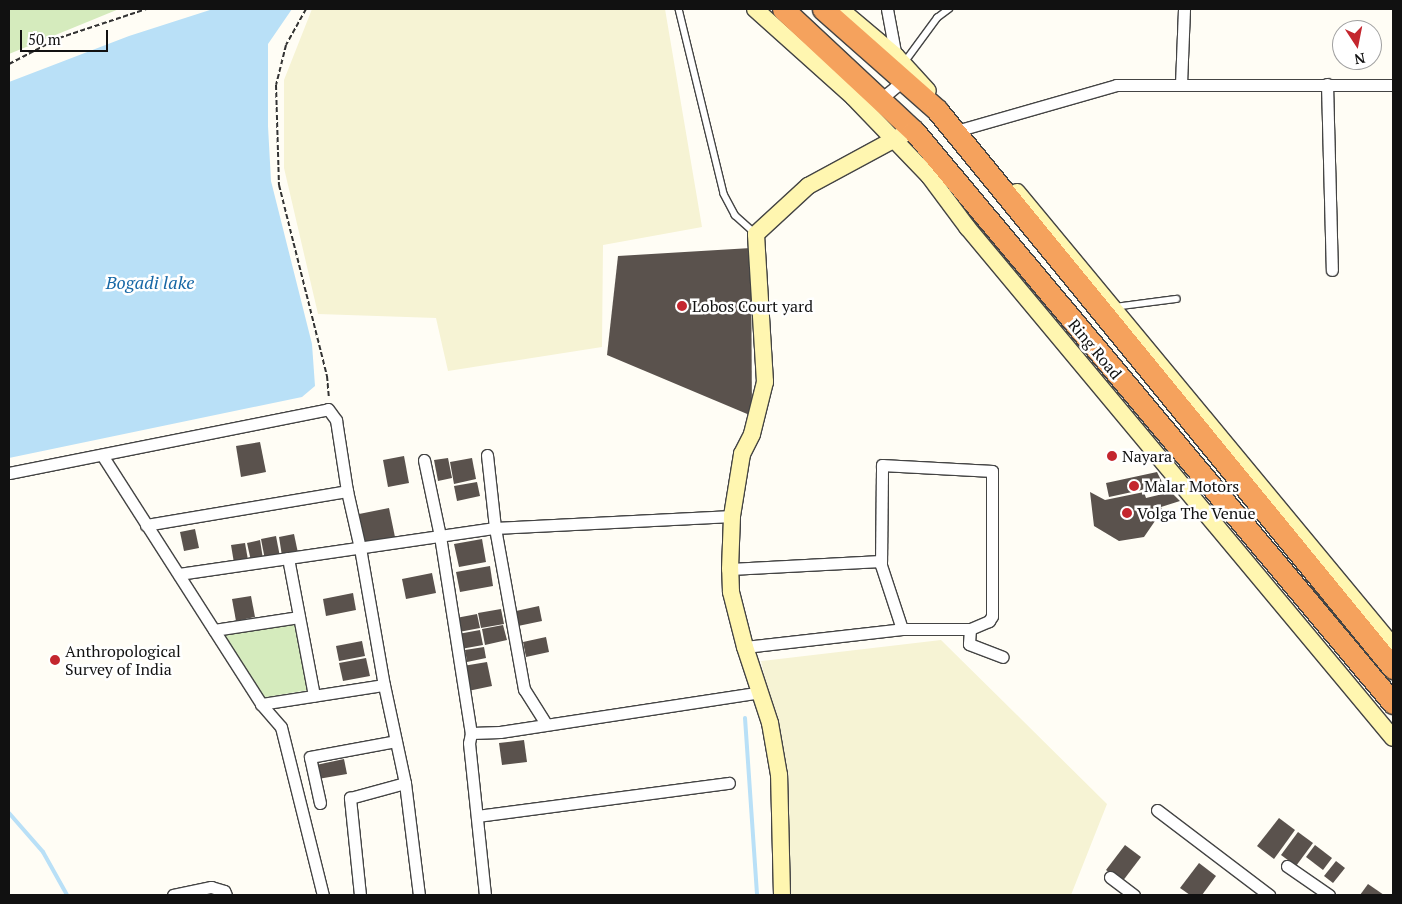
<!DOCTYPE html>
<style>
body{margin:0}
#map{position:relative;width:1402px;height:904px;overflow:hidden;background:#fffdf5;font-family:"PT Serif",serif}
div>[style]{position:absolute}
[style*='--x']{left:calc(var(--x)*1px);top:calc(var(--y)*1px);width:calc(var(--w)*1px);rotate:calc(var(--a)*1deg)}
.farmland>*{inset:0;background:#f6f3d4}
.green>*{inset:0;background:#d5ebbd}
.water>*{inset:0;background:#b9e0f7}
.stream>*{height:4px;margin:-2px;padding:0 2px;transform-origin:2px;border-radius:2px;background:#b9e0f7}
.building>*{inset:0;background:#5a524d}
.path>*{height:2px;margin-top:-1px;transform-origin:0;background:repeating-linear-gradient(90deg,#333 0 5px,transparent 0 7.5px)}
.roads{filter:drop-shadow(1px 0 #444) drop-shadow(-1px 0 #444) drop-shadow(0 1px #444) drop-shadow(0 -1px #444)}
.lane>*{height:5.5px;margin:-2.75px;padding:0 2.75px;transform-origin:2.75px;border-radius:2.75px;background:#fff}
.street>*{height:11px;margin:-5.5px;padding:0 5.5px;transform-origin:5.5px;border-radius:5.5px;background:#fff}
.secondary>*{height:16px;margin:-8px;padding:0 8px;transform-origin:8px;border-radius:8px;background:#fff6b0}
.highway>*{height:21px;margin:-10.5px;padding:0 10.5px;transform-origin:10.5px;border-radius:10.5px;background:#f5a25d}
.dots>*{width:14px;height:14px;translate:-50% -50%;box-sizing:border-box;border:2px solid #fff;border-radius:50%}
span{translate:-50% -50%;white-space:nowrap;text-align:center;line-height:1.15;-webkit-text-stroke:5px #fff;paint-order:stroke}
.poi-label{font-size:16px;color:#111}
.left{translate:0 -50%;text-align:left}
.street-label{font-size:16px;color:#111}
.water-label{font-size:18px;color:#1768a6;font-style:italic}
.frame{position:absolute;inset:0;border:10px solid #111;pointer-events:none}
.north{position:absolute;left:1332px;top:20px;width:50px;height:50px;box-sizing:border-box;background:#fff;border:1px solid #a0a0a0;border-radius:50%;rotate:169deg;font-size:14px;font-weight:700;line-height:20px;text-align:center;color:#111}
.north::after{content:'';display:block;margin:auto;width:18px;height:22px;background:#c4262e;clip-path:polygon(50% 0,100% 100%,50% 72%,0 100%)}
.scale{position:absolute;left:20px;top:30px;width:88px;height:22px;box-sizing:border-box;border:2px solid #111;border-top:0;padding-left:6px;font-size:15px;line-height:18px;white-space:nowrap;color:#111;-webkit-text-stroke:4px #fff;paint-order:stroke}
</style>
<div id="map">
<div class="farmland">
<i style="clip-path:polygon(312px 9px,665px 9px,702px 227px,603px 245px,602px 347px,448px 371px,436px 318px,318px 314px,284px 168px,284px 80px)"></i>
<i style="clip-path:polygon(941px 640px,1107px 804px,1071px 895px,790px 895px,787px 781px,761px 661px)"></i>
</div>
<div class="green">
<i style="clip-path:polygon(9px 9px,119px 9px,9px 54px)"></i>
<i style="clip-path:polygon(295px 621px,309px 690px,261px 698px,219px 633px)"></i>
</div>
<div class="water">
<i style="clip-path:polygon(213px 9px,292px 9px,268px 44px,268px 126px,271px 181px,312px 344px,315px 386px,302px 397px,9px 458px,9px 82px,129px 36px)"></i>
</div>
<div class="stream">
<i style="--x:745;--y:718;--w:177;--a:86.1"></i>
<i style="--x:9;--y:813;--w:52;--a:48.9"></i>
<i style="--x:43;--y:852;--w:49;--a:60.8"></i>
</div>
<div class="building">
<i style="clip-path:polygon(751px 248px,752px 416px,607px 355px,618px 256px)"></i>
<i style="clip-path:polygon(260px 442px,266px 472px,241px 477px,236px 446px)"></i>
<i style="clip-path:polygon(404px 456px,409px 483px,388px 487px,383px 460px)"></i>
<i style="clip-path:polygon(448px 458px,452px 478px,438px 481px,434px 460px)"></i>
<i style="clip-path:polygon(472px 458px,476px 479px,454px 484px,450px 462px)"></i>
<i style="clip-path:polygon(1157px 472px,1162px 482px,1159px 483px,1164px 491px,1148px 494px,1146px 489px,1109px 497px,1106px 483px)"></i>
<i style="clip-path:polygon(477px 482px,480px 496px,457px 501px,454px 486px)"></i>
<i style="clip-path:polygon(1090px 492px,1105px 500px,1144px 492px,1146px 498px,1171px 492px,1180px 501px,1161px 507px,1164px 518px,1155px 521px,1144px 537px,1119px 541px,1094px 526px)"></i>
<i style="clip-path:polygon(389px 508px,395px 537px,364px 543px,359px 514px)"></i>
<i style="clip-path:polygon(195px 529px,199px 548px,184px 551px,180px 532px)"></i>
<i style="clip-path:polygon(294px 534px,298px 553px,282px 556px,279px 537px)"></i>
<i style="clip-path:polygon(276px 536px,280px 557px,265px 560px,261px 539px)"></i>
<i style="clip-path:polygon(482px 539px,486px 562px,459px 567px,454px 544px)"></i>
<i style="clip-path:polygon(260px 540px,263px 559px,251px 561px,247px 543px)"></i>
<i style="clip-path:polygon(245px 543px,248px 560px,234px 563px,231px 545px)"></i>
<i style="clip-path:polygon(490px 566px,493px 586px,460px 592px,456px 572px)"></i>
<i style="clip-path:polygon(432px 573px,436px 593px,406px 599px,402px 579px)"></i>
<i style="clip-path:polygon(353px 593px,356px 610px,326px 616px,323px 599px)"></i>
<i style="clip-path:polygon(251px 596px,255px 617px,236px 621px,232px 599px)"></i>
<i style="clip-path:polygon(539px 606px,542px 621px,518px 626px,516px 611px)"></i>
<i style="clip-path:polygon(501px 609px,504px 624px,481px 628px,478px 613px)"></i>
<i style="clip-path:polygon(477px 614px,480px 628px,459px 632px,456px 618px)"></i>
<i style="clip-path:polygon(503px 625px,507px 640px,485px 645px,482px 629px)"></i>
<i style="clip-path:polygon(480px 630px,483px 645px,461px 649px,458px 634px)"></i>
<i style="clip-path:polygon(546px 637px,549px 652px,526px 657px,523px 642px)"></i>
<i style="clip-path:polygon(362px 641px,365px 656px,339px 661px,336px 646px)"></i>
<i style="clip-path:polygon(484px 647px,486px 658px,467px 662px,465px 650px)"></i>
<i style="clip-path:polygon(366px 658px,370px 676px,343px 681px,339px 663px)"></i>
<i style="clip-path:polygon(487px 662px,492px 686px,468px 691px,463px 666px)"></i>
<i style="clip-path:polygon(524px 740px,527px 762px,502px 765px,499px 743px)"></i>
<i style="clip-path:polygon(344px 759px,347px 774px,318px 779px,316px 765px)"></i>
<i style="clip-path:polygon(1279px 818px,1295px 830px,1274px 859px,1257px 846px)"></i>
<i style="clip-path:polygon(1298px 832px,1313px 843px,1296px 866px,1281px 855px)"></i>
<i style="clip-path:polygon(1125px 845px,1141px 857px,1122px 882px,1106px 870px)"></i>
<i style="clip-path:polygon(1315px 845px,1332px 858px,1323px 870px,1306px 857px)"></i>
<i style="clip-path:polygon(1336px 861px,1345px 868px,1333px 883px,1324px 876px)"></i>
<i style="clip-path:polygon(1199px 863px,1216px 876px,1202px 895px,1190px 895px,1180px 888px)"></i>
<i style="clip-path:polygon(1368px 884px,1384px 895px,1360px 895px)"></i>
</div>
<div class="path">
<i style="--x:306;--y:9;--w:41;--a:119.1"></i>
<i style="--x:286;--y:45;--w:41;--a:104"></i>
<i style="--x:276;--y:85;--w:100;--a:88.3"></i>
<i style="--x:279;--y:185;--w:197;--a:75.9"></i>
<i style="--x:327;--y:376;--w:21;--a:85"></i>
<i style="--x:9;--y:64;--w:56;--a:-27.5"></i>
<i style="--x:59;--y:38;--w:92;--a:-18.4"></i>
</div>
<div class="roads">
<div class="lane">
<i style="--x:679;--y:9;--w:190;--a:76.3"></i>
<i style="--x:724;--y:194;--w:24;--a:62"></i>
<i style="--x:735;--y:215;--w:28;--a:42"></i>
<i style="--x:904;--y:63;--w:56;--a:-53.7"></i>
<i style="--x:937;--y:18;--w:15;--a:-37"></i>
<i style="--x:1114;--y:307;--w:63;--a:-7.4"></i>
</div>
<div class="street">
<i style="--x:887;--y:9;--w:49;--a:79.4"></i>
<i style="--x:1181;--y:84;--w:75;--a:-87.7"></i>
<i style="--x:1327;--y:84;--w:186;--a:88.5"></i>
<i style="--x:881;--y:99;--w:30;--a:-40"></i>
<i style="--x:963;--y:129;--w:159;--a:-16"></i>
<i style="--x:1116;--y:85;--w:277;--a:0"></i>
<i style="--x:102;--y:455;--w:295;--a:57.4"></i>
<i style="--x:261;--y:704;--w:124;--a:-8.8"></i>
<i style="--x:487;--y:455;--w:73;--a:83.7"></i>
<i style="--x:495;--y:528;--w:164;--a:79.8"></i>
<i style="--x:524;--y:689;--w:41;--a:57.8"></i>
<i style="--x:424;--y:460;--w:78;--a:78.1"></i>
<i style="--x:440;--y:536;--w:199;--a:81.1"></i>
<i style="--x:471;--y:733;--w:29;--a:-2"></i>
<i style="--x:500;--y:732;--w:264;--a:-8.7"></i>
<i style="--x:9;--y:473;--w:325;--a:-11.3"></i>
<i style="--x:328;--y:409;--w:14;--a:54"></i>
<i style="--x:336;--y:420;--w:72;--a:81.2"></i>
<i style="--x:347;--y:491;--w:58;--a:77.2"></i>
<i style="--x:360;--y:548;--w:139;--a:80.1"></i>
<i style="--x:384;--y:685;--w:100;--a:77.9"></i>
<i style="--x:405;--y:783;--w:113;--a:82.9"></i>
<i style="--x:146;--y:525;--w:204;--a:-9.6"></i>
<i style="--x:288;--y:558;--w:140;--a:79.3"></i>
<i style="--x:730;--y:569;--w:151;--a:-3"></i>
<i style="--x:179;--y:574;--w:319;--a:-8.3"></i>
<i style="--x:495;--y:528;--w:237;--a:-2.9"></i>
<i style="--x:902;--y:629;--w:67;--a:-108.2"></i>
<i style="--x:881;--y:565;--w:100;--a:-89.4"></i>
<i style="--x:882;--y:465;--w:110;--a:3.1"></i>
<i style="--x:992;--y:471;--w:145;--a:90"></i>
<i style="--x:992;--y:616;--w:6;--a:121"></i>
<i style="--x:989;--y:621;--w:21;--a:157"></i>
<i style="--x:214;--y:630;--w:86;--a:-8.7"></i>
<i style="--x:745;--y:647;--w:158;--a:-6.5"></i>
<i style="--x:902;--y:629;--w:68;--a:0"></i>
<i style="--x:970;--y:629;--w:15;--a:94"></i>
<i style="--x:969;--y:644;--w:36;--a:21"></i>
<i style="--x:261;--y:704;--w:30;--a:49"></i>
<i style="--x:281;--y:727;--w:173;--a:76"></i>
<i style="--x:471;--y:733;--w:10;--a:101"></i>
<i style="--x:469;--y:743;--w:153;--a:84"></i>
<i style="--x:320;--y:803;--w:47;--a:-102.3"></i>
<i style="--x:310;--y:757;--w:87;--a:-10.5"></i>
<i style="--x:1157;--y:810;--w:141;--a:37.2"></i>
<i style="--x:477;--y:816;--w:254;--a:-7.5"></i>
<i style="--x:1287;--y:866;--w:51;--a:34.6"></i>
<i style="--x:1110;--y:877;--w:30;--a:37"></i>
<i style="--x:173;--y:895;--w:39;--a:-12"></i>
<i style="--x:211;--y:887;--w:14;--a:17"></i>
<i style="--x:224;--y:891;--w:4;--a:63"></i>
<i style="--x:360;--y:895;--w:98;--a:-95.9"></i>
<i style="--x:350;--y:798;--w:57;--a:-15.3"></i>
</div>
<div class="secondary">
<i style="--x:755;--y:9;--w:132;--a:41.9"></i>
<i style="--x:853;--y:97;--w:110;--a:46.1"></i>
<i style="--x:929;--y:176;--w:64;--a:53.3"></i>
<i style="--x:967;--y:227;--w:665;--a:50.18"></i>
<i style="--x:840;--y:9;--w:73;--a:40"></i>
<i style="--x:896;--y:56;--w:47;--a:47.6"></i>
<i style="--x:1017;--y:192;--w:589;--a:50.37"></i>
<i style="--x:782;--y:895;--w:120;--a:-91.4"></i>
<i style="--x:779;--y:775;--w:53;--a:-99.8"></i>
<i style="--x:770;--y:723;--w:80;--a:-108.2"></i>
<i style="--x:745;--y:647;--w:57;--a:-104.3"></i>
<i style="--x:731;--y:592;--w:23;--a:-92"></i>
<i style="--x:730;--y:569;--w:53;--a:-87.8"></i>
<i style="--x:732;--y:516;--w:63;--a:-80.8"></i>
<i style="--x:742;--y:454;--w:22;--a:-63"></i>
<i style="--x:752;--y:434;--w:54;--a:-76"></i>
<i style="--x:765;--y:382;--w:148;--a:-93.5"></i>
<i style="--x:756;--y:234;--w:71;--a:-42.7"></i>
<i style="--x:808;--y:186;--w:109;--a:-28.4"></i>
</div>
<div class="highway">
<i style="--x:783;--y:9;--w:179;--a:43"></i>
<i style="--x:914;--y:131;--w:746;--a:50.06"></i>
<i style="--x:823;--y:9;--w:152;--a:41.5"></i>
<i style="--x:937;--y:110;--w:721;--a:50.74"></i>
</div>
</div>
<div class="dots">
<i style="left:682px;top:306px;background:#c4262e"></i>
<i style="left:1112px;top:456px;background:#c4262e"></i>
<i style="left:1134px;top:486px;background:#c4262e"></i>
<i style="left:1127px;top:513px;background:#c4262e"></i>
<i style="left:55px;top:660px;background:#c4262e"></i>
</div>
<div class="poi-label">
<span class="left" style="left:692px;top:306px">Lobos Court yard</span>
<span class="left" style="left:1122px;top:456px">Nayara</span>
<span class="left" style="left:1144px;top:486px">Malar Motors</span>
<span class="left" style="left:1137px;top:513px">Volga The Venue</span>
<span class="left" style="left:65px;top:660px">Anthropological<br>Survey of India</span>
</div>
<div class="street-label">
<span style="left:1095px;top:349px;rotate:50deg">Ring Road</span>
</div>
<div class="water-label">
<span style="left:150px;top:282px">Bogadi lake</span>
</div>
<div class="frame"></div>
<div class="north">N</div>
<div class="scale">50 m</div>
</div>
